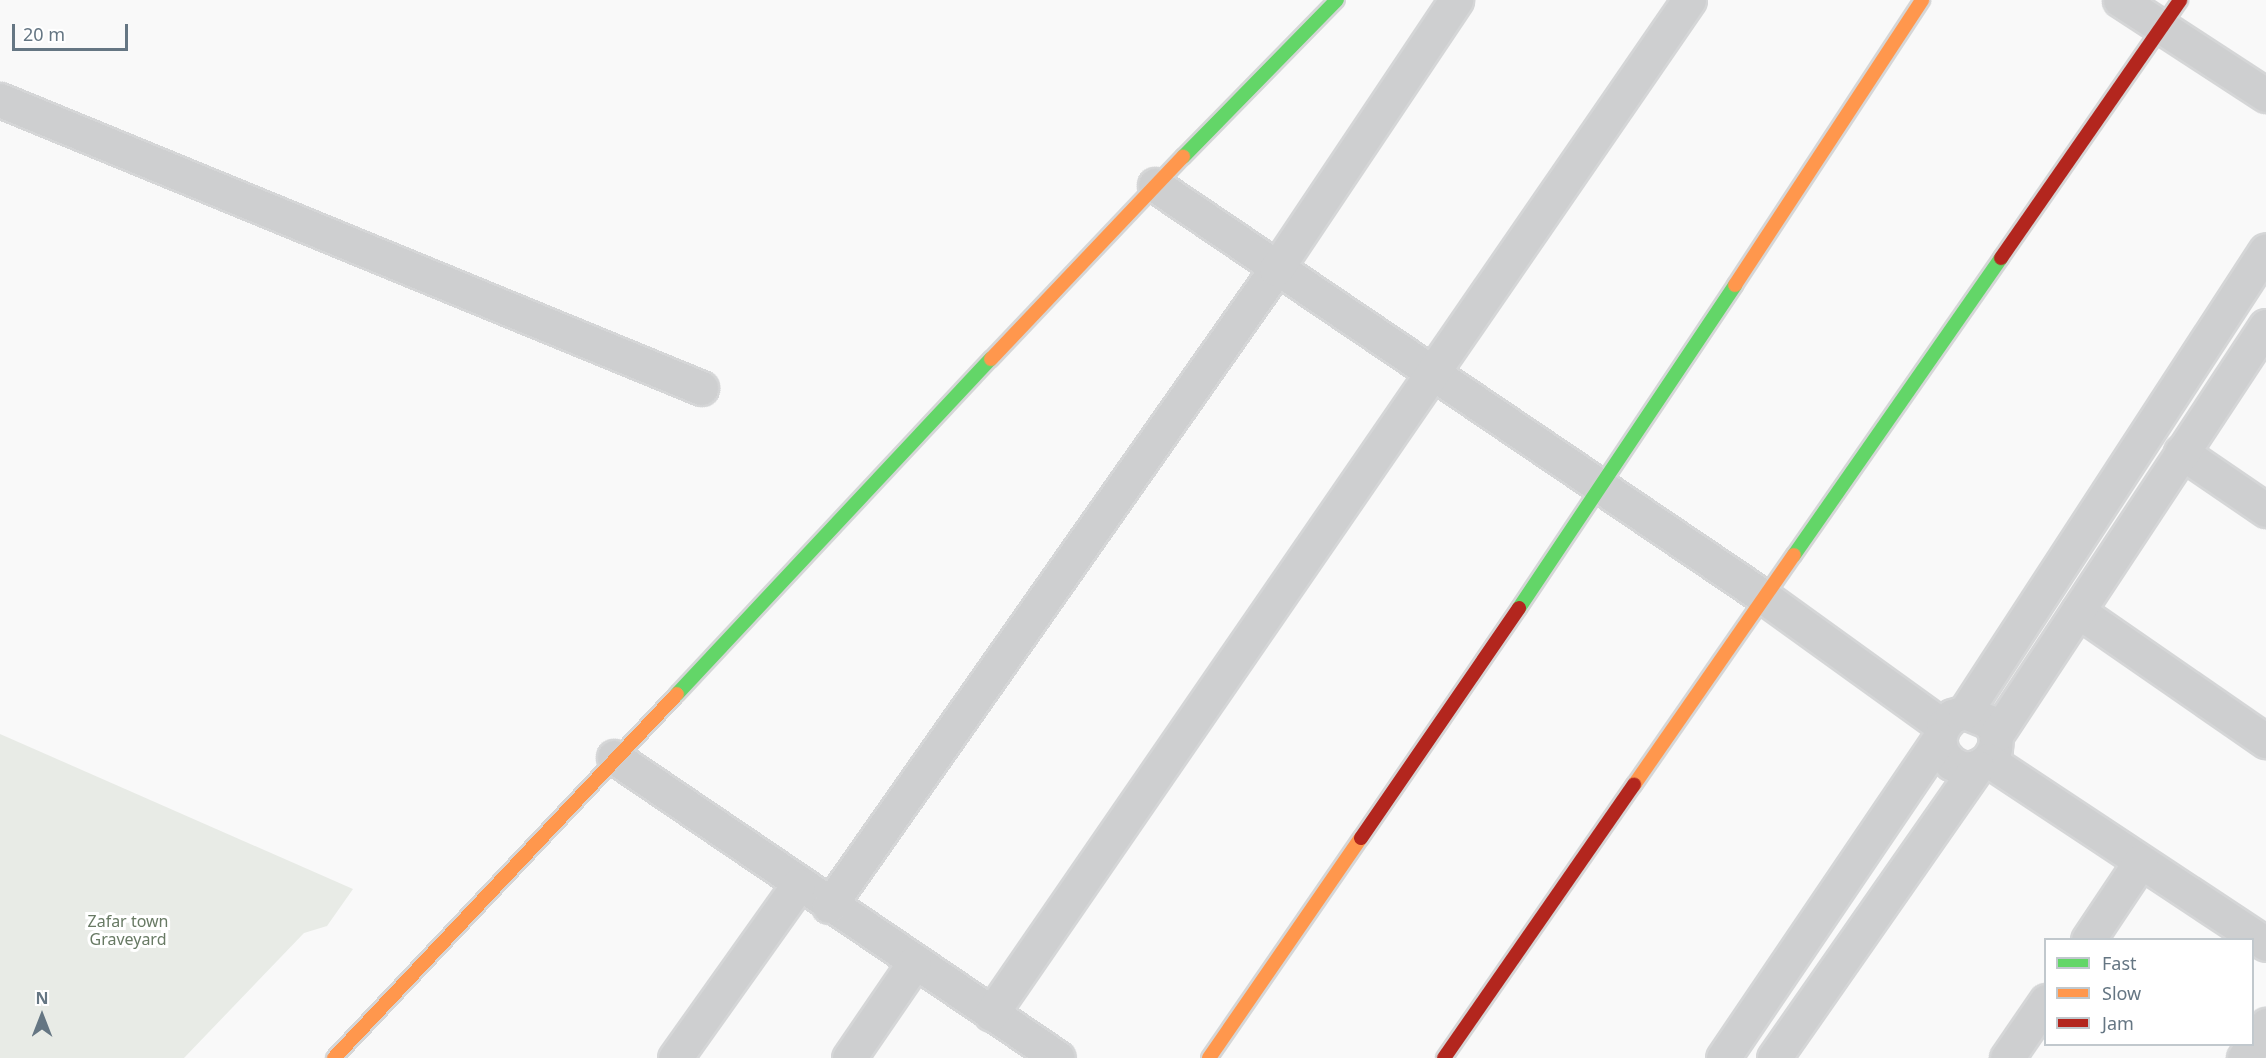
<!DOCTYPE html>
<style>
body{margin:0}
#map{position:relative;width:2266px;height:1058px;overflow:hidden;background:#f9f9f9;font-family:"Noto Sans",sans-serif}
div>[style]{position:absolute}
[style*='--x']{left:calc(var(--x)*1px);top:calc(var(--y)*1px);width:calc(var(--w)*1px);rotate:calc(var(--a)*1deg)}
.green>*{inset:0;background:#e8ebe6}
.roads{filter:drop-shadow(2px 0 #d5d6d7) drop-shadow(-2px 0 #d5d6d7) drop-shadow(0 2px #d5d6d7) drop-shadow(0 -2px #d5d6d7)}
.street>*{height:33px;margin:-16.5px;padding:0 16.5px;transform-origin:16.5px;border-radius:16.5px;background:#cecfd0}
.fast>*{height:14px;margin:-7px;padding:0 7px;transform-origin:7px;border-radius:7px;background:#63d668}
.slow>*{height:14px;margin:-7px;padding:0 7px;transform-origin:7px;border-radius:7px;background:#ff974d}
.jam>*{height:14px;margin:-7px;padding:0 7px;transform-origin:7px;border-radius:7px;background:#b3261e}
span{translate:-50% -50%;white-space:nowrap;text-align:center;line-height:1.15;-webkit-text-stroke:6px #fff;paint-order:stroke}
.park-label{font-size:16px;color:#687a64}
.legend{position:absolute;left:2044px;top:938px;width:210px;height:108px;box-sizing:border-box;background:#fff;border:2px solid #c1c8cd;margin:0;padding:8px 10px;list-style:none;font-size:18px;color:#657683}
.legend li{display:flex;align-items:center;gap:12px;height:30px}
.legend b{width:30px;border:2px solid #c1c8cd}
.north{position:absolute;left:12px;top:986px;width:60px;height:60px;-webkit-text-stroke:4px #fff;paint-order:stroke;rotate:0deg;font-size:16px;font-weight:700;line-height:24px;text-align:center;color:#657683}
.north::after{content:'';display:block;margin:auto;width:21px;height:27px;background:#657683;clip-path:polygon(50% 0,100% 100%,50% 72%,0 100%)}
.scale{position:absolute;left:12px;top:24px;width:116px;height:27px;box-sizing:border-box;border:3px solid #657683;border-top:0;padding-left:8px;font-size:18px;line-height:21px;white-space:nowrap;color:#657683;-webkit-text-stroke:4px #fff;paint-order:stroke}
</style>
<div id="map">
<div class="green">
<i style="clip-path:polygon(0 734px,353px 889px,327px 926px,304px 933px,184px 1058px,0 1058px)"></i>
</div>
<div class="roads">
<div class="street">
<i style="--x:2120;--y:0;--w:174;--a:33.1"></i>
<i style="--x:0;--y:100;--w:758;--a:22.33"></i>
<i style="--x:1155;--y:185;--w:735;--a:34.08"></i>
<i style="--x:1764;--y:597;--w:221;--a:35.8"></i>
<i style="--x:2181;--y:452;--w:103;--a:34.3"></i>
<i style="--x:2078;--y:611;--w:229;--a:34.7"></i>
<i style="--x:1965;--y:712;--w:27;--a:22"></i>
<i style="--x:1990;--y:722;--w:14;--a:65"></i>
<i style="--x:1996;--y:735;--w:13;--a:94"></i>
<i style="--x:1995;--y:748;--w:14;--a:120"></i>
<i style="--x:1988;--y:760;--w:13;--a:148"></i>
<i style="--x:1977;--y:767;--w:14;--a:172"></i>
<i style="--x:1963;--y:769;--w:13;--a:-153"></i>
<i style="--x:1951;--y:763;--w:13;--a:-132"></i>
<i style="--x:1942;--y:753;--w:14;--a:-102"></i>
<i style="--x:1939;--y:739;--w:14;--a:-73"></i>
<i style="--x:1943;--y:726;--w:13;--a:-48"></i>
<i style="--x:1952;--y:716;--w:14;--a:-17"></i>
<i style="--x:1965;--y:712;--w:551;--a:-56.92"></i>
<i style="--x:1996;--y:735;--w:490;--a:-56.6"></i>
<i style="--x:614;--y:757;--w:536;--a:34.13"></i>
<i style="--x:1988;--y:760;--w:333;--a:33.5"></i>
<i style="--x:829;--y:906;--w:778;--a:-54.94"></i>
<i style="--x:1276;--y:269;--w:324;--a:-56.2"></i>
<i style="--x:2088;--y:940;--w:94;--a:-56.3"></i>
<i style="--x:991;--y:1014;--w:1231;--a:-55.46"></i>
<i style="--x:675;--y:1058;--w:212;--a:-54.6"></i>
<i style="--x:849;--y:1058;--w:115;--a:-55.6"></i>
<i style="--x:1723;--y:1058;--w:385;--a:-55.9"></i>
<i style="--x:1774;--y:1058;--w:355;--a:-55.1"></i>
<i style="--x:2007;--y:1058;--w:69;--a:-55.6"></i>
<i style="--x:2244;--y:1058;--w:40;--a:-56"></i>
</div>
<div class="fast">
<i style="--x:1183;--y:157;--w:220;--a:-45.6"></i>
<i style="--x:1794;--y:555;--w:362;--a:-55.1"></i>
<i style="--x:1519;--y:608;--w:389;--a:-56.2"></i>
<i style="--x:677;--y:694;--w:459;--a:-46.9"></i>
</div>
<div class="slow">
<i style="--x:1735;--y:285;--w:341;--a:-56.7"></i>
<i style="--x:991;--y:359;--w:279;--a:-46.5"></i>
<i style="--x:1634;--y:785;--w:280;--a:-55.2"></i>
<i style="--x:334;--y:1058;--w:500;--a:-46.7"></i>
<i style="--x:1209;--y:1058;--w:267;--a:-55.4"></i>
</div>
<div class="jam">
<i style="--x:2001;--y:258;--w:314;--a:-55.2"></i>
<i style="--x:1361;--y:838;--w:279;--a:-55.5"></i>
<i style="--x:1444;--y:1058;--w:333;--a:-55.2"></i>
</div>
</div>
<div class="park-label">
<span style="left:128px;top:930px">Zafar town<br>Graveyard</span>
</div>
<ul class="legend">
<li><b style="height:8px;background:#63d668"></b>Fast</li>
<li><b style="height:8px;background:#ff974d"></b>Slow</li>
<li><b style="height:8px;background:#b3261e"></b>Jam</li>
</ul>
<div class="north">N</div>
<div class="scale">20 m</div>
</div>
